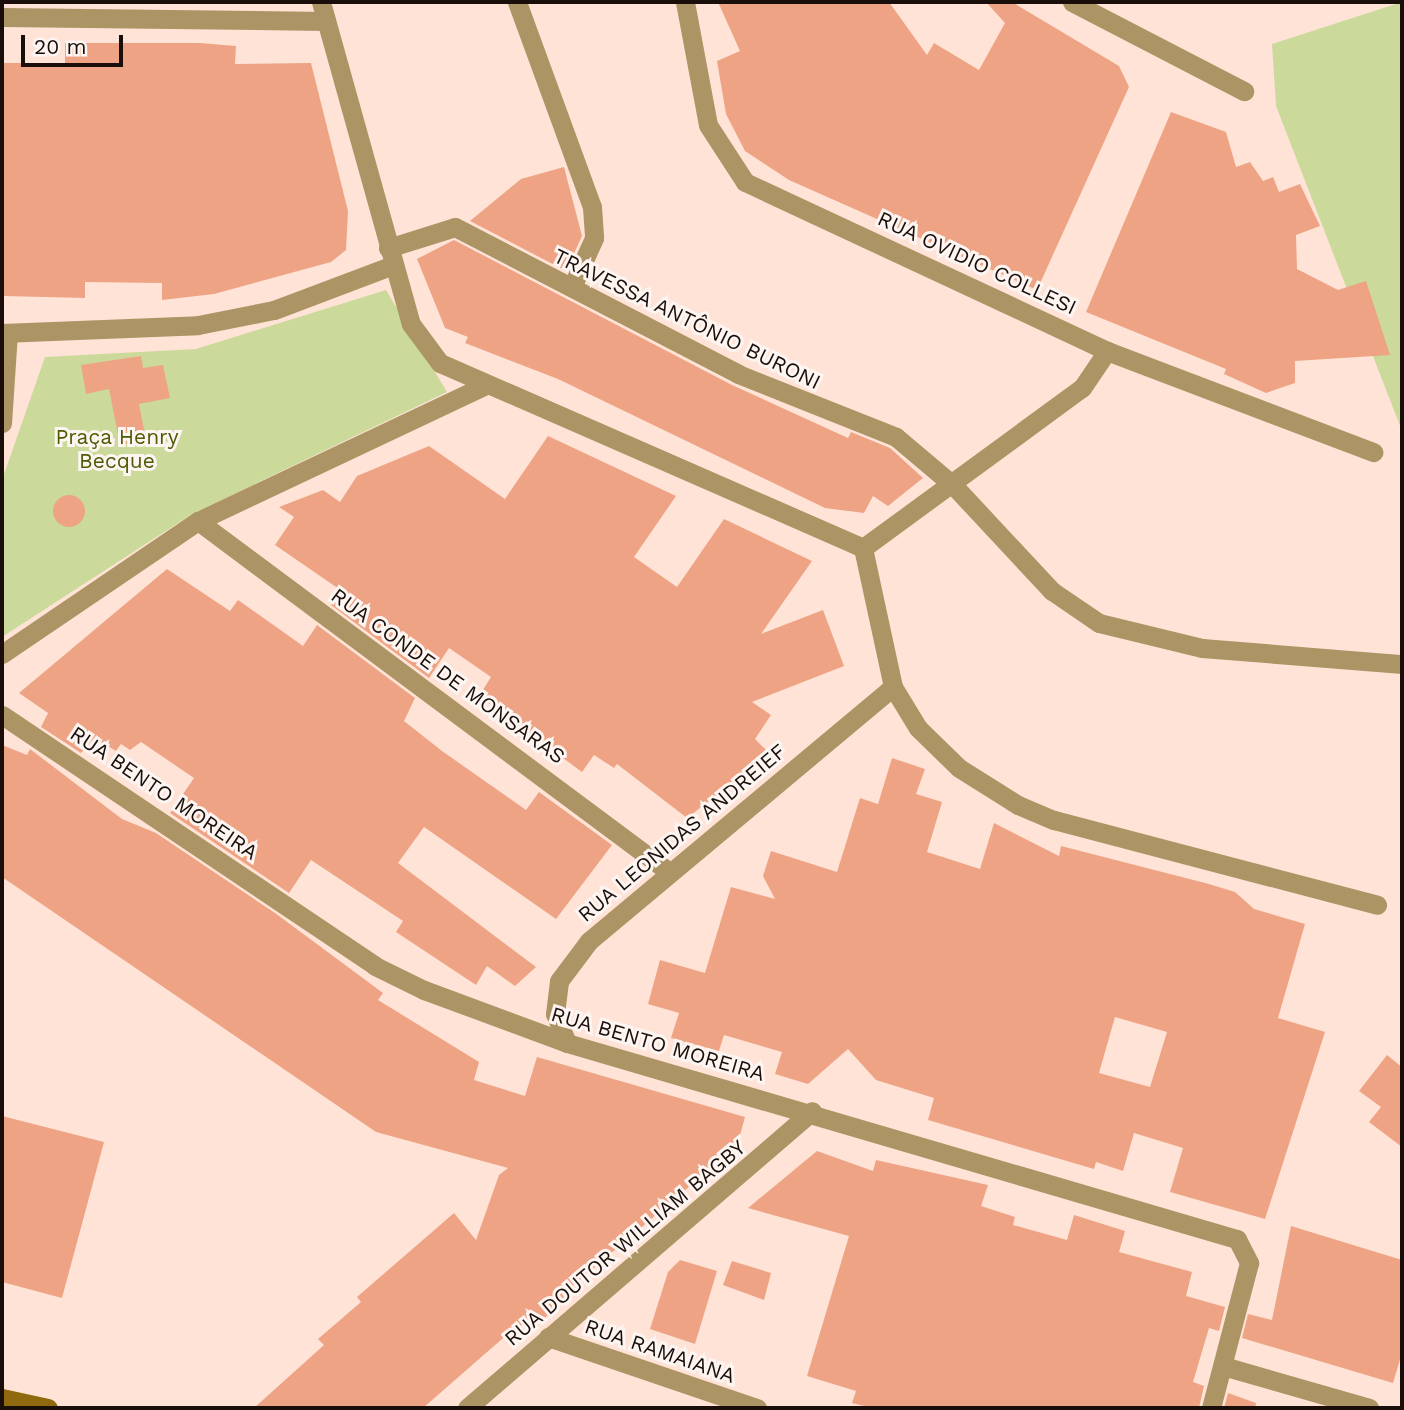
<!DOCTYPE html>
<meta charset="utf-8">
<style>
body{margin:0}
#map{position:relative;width:1404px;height:1410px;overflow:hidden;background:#ffe3d7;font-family:"Work Sans",sans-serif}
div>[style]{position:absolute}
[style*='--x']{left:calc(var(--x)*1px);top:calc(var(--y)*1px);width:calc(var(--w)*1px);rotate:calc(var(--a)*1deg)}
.green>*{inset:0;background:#cbda9a}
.building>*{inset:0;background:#eea484}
.round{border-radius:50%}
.minor>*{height:19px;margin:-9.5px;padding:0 9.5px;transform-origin:9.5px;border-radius:9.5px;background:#ad9464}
.secondary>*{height:19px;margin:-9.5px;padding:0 9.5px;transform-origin:9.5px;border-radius:9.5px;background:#8e690d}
span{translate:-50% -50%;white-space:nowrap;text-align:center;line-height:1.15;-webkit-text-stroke:6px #fcf5f2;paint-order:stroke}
.street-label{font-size:21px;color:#190e09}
.park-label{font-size:21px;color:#4e5b03}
.frame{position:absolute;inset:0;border:4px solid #190e09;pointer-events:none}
.scale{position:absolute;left:21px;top:35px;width:102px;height:32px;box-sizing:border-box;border:4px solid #190e09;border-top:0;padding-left:9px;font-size:21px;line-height:24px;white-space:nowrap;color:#190e09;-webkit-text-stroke:5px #fcf5f2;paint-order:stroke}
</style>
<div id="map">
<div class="green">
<i style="clip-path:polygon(1402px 2px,1402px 431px,1276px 106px,1272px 44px)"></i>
<i style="clip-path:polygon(386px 290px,447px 392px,192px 514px,2px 637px,2px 480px,45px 357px,196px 349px)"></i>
</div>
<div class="building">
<i style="clip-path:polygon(718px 2px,889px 2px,927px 55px,934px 43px,979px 70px,1005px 23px,986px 2px,1012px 2px,1119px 66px,1129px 87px,1037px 290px,789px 180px,745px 151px,726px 114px,717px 61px,740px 51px)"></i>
<i style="clip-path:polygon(65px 43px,200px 43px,236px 46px,235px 64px,311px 63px,348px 211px,346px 250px,331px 262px,214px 294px,162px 300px,162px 283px,85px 282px,85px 298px,2px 296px,2px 63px,65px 63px)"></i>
<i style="clip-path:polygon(1171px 112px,1226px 132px,1236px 167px,1250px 162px,1263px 181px,1273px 177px,1279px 192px,1300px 184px,1320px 226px,1296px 235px,1297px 269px,1338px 290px,1366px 281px,1390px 355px,1295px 361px,1295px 383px,1266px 393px,1224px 374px,1226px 369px,1086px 312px)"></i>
<i style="clip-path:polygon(564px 167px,582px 236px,566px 271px,470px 221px,521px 179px)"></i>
<i style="clip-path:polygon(454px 240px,732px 385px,848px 438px,851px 432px,890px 448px,923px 478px,888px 506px,873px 496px,864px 513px,825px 508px,558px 379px,465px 343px,468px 337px,445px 328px,417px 259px)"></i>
<i style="clip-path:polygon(141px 356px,143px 368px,163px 365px,170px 398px,139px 404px,146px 440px,120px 445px,109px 389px,86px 394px,81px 365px)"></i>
<i style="clip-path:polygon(548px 436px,676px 496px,634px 557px,677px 587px,724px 519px,812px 561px,761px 634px,823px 610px,844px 666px,752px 702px,771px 715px,755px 739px,770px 754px,687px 818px,617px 764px,614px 768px,594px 755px,582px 772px,479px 696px,491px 677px,449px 648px,429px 678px,331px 605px,339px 589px,275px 545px,294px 517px,279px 507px,323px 490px,340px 502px,357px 476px,429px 446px,505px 499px)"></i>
<i class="round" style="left:53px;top:495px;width:32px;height:32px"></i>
<i style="clip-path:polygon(167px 569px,230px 611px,238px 600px,303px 646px,317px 625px,415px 698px,404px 721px,442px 751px,526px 810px,539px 792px,612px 845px,556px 919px,424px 827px,398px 863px,536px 967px,515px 986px,487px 966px,476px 985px,396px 932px,403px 921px,311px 860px,289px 893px,170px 813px,194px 778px,141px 742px,130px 750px,121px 744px,116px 751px,94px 738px,81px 753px,41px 727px,48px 713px,19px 693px)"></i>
<i style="clip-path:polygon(2px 745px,27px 755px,30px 749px,122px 819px,156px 833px,275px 913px,383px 993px,378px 1000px,479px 1062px,474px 1080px,525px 1096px,537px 1057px,745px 1117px,737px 1146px,562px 1295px,566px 1299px,530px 1331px,524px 1324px,511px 1331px,423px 1408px,254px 1408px,324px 1345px,318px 1339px,361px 1302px,357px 1297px,454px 1213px,476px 1240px,499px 1175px,508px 1168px,376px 1132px,2px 877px)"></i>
<i style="clip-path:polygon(evenodd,892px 758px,925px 769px,916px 794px,942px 802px,927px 852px,980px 869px,994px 823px,1059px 856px,1061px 846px,1209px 884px,1235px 892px,1254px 909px,1305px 924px,1278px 1018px,1325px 1032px,1265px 1219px,1170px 1192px,1183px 1148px,1134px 1133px,1123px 1171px,1096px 1162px,1094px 1169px,928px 1120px,934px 1098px,876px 1080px,848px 1049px,808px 1084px,775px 1074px,782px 1052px,724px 1035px,719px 1051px,671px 1038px,679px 1013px,648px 1004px,660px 960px,705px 973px,731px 887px,775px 899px,763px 876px,771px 851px,837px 872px,860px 798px,878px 804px,892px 758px,1115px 1017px,1167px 1032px,1150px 1087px,1099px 1073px,1115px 1017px)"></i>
<i style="clip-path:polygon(1387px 1055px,1402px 1067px,1402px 1147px,1369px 1122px,1381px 1107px,1359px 1091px)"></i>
<i style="clip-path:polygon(2px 1116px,104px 1142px,62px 1298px,2px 1282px)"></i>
<i style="clip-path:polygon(817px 1151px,873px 1171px,876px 1160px,988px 1185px,981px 1206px,1015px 1217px,1013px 1225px,1067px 1240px,1074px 1215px,1125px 1231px,1119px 1252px,1192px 1272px,1186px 1296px,1225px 1307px,1219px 1331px,1209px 1328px,1193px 1382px,1204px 1386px,1199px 1408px,872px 1408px,852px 1403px,856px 1391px,807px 1376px,849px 1236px,748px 1208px)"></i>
<i style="clip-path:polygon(1291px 1226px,1402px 1260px,1402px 1353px,1393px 1383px,1242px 1338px,1248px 1314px,1272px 1320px)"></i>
<i style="clip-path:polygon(680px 1260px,717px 1271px,695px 1344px,650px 1329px,668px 1272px)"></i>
<i style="clip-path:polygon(732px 1261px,771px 1273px,764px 1300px,723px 1285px)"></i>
<i style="clip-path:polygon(1228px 1393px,1256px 1403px,1255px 1408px,1224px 1408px)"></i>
</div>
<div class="minor">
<i style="--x:321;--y:2;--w:334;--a:74.4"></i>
<i style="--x:411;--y:324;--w:49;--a:53.4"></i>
<i style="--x:440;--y:363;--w:462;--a:23.6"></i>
<i style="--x:863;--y:548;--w:142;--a:77.8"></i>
<i style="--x:893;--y:687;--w:48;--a:58.6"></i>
<i style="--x:918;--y:728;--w:57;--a:44.3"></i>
<i style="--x:959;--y:768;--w:70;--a:32.1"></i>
<i style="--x:1018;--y:805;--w:39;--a:23"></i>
<i style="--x:1054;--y:820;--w:334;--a:14.7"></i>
<i style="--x:517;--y:2;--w:218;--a:69.9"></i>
<i style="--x:592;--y:207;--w:31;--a:86"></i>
<i style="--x:594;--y:238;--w:54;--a:114.2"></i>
<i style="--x:685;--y:2;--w:125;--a:79.4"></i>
<i style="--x:708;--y:125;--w:68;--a:57"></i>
<i style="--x:745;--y:182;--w:400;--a:25"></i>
<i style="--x:1107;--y:351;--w:285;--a:20.8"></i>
<i style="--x:1072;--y:2;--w:194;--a:27.4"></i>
<i style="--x:2;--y:17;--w:324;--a:0.7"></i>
<i style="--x:388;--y:248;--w:70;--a:-17.4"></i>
<i style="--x:455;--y:227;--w:319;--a:27.4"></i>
<i style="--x:738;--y:374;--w:170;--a:21.7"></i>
<i style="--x:896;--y:437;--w:76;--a:40.2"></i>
<i style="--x:954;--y:486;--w:144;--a:47"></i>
<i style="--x:1052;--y:591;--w:57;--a:34.2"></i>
<i style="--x:1099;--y:623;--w:106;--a:13.6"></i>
<i style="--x:1202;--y:648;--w:201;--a:4.6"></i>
<i style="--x:2;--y:333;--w:196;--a:-2.3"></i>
<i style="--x:198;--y:325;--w:77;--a:-11.2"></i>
<i style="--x:274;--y:310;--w:127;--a:-20.7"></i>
<i style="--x:2;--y:423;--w:90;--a:-86.2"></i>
<i style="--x:198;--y:521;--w:587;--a:36.69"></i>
<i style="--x:863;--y:548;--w:271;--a:-36.2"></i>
<i style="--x:1082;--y:388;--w:45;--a:-56"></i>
<i style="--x:2;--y:654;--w:237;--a:-34.2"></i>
<i style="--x:198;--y:521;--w:318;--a:-25.3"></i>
<i style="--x:2;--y:715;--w:450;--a:33.9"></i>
<i style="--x:375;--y:966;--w:55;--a:26.1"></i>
<i style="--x:424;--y:990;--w:153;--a:20.3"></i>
<i style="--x:567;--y:1043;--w:698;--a:16.31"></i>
<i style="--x:1237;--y:1239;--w:27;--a:63"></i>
<i style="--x:1249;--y:1263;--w:150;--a:104.7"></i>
<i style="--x:567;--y:1043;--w:31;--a:-112"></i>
<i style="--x:555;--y:1014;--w:33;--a:-83"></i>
<i style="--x:559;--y:981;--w:50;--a:-53.1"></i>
<i style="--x:589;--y:941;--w:396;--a:-39.9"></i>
<i style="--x:548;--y:1337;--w:221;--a:18.8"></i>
<i style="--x:1223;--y:1366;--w:152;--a:16"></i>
<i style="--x:467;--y:1408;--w:455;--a:-40.7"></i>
</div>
<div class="secondary">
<i style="--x:2;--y:1398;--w:47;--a:12.3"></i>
</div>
<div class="street-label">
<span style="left:977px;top:263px;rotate:25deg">RUA OVIDIO COLLESI</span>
<span style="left:687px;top:319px;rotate:26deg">TRAVESSA ANTÔNIO BURONI</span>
<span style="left:448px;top:676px;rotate:36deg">RUA CONDE DE MONSARAS</span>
<span style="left:164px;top:793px;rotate:34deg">RUA BENTO MOREIRA</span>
<span style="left:682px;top:833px;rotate:-40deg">RUA LEONIDAS ANDREIEF</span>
<span style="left:658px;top:1044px;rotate:16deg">RUA BENTO MOREIRA</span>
<span style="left:625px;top:1243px;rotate:-40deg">RUA DOUTOR WILLIAM BAGBY</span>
<span style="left:660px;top:1351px;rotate:19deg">RUA RAMAIANA</span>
</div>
<div class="park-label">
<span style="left:117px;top:449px">Praça Henry<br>Becque</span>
</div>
<div class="frame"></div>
<div class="scale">20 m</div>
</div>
